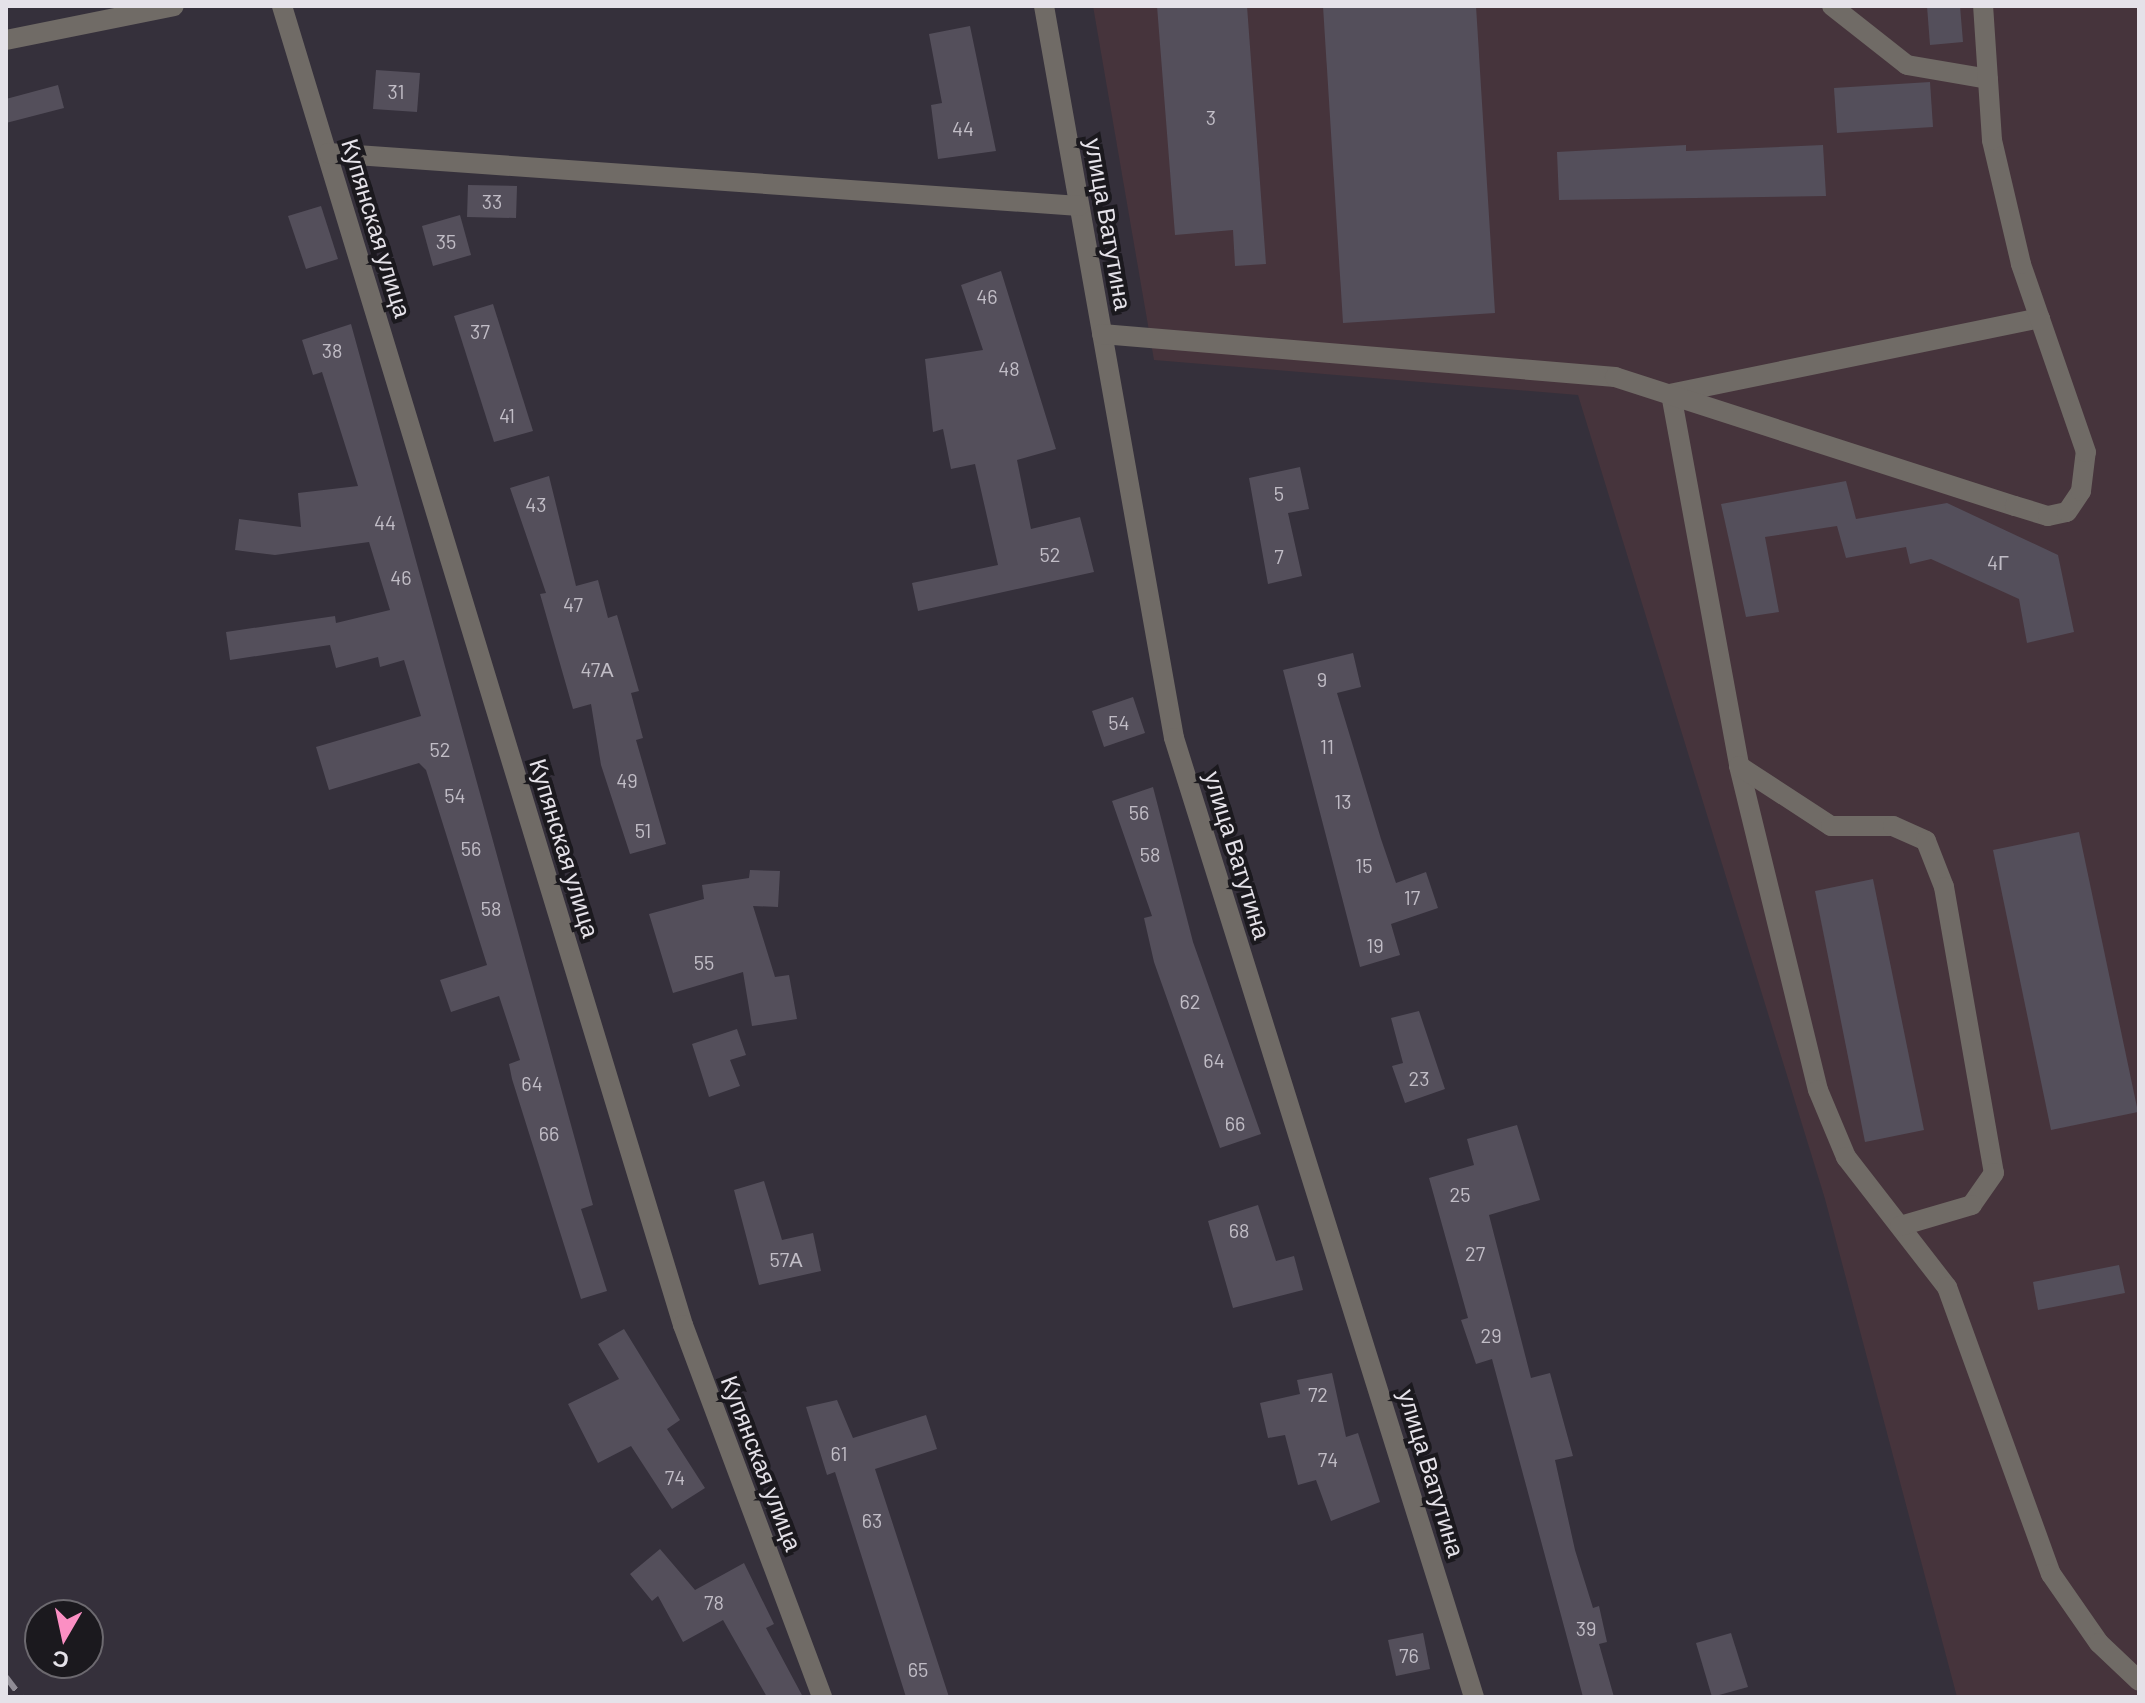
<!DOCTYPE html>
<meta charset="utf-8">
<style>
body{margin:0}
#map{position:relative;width:2145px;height:1703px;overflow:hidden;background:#35303b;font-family:Barlow,sans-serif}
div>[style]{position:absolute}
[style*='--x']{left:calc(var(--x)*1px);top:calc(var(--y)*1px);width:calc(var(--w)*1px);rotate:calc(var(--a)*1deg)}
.industrial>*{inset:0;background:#46343c}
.building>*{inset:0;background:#544f5b}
.minor>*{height:20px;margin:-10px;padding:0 10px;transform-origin:10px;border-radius:10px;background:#706b66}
.rail>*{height:6px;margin-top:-3px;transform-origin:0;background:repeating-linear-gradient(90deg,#908c95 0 16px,transparent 0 24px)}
span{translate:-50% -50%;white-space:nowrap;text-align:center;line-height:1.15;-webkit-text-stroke:8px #1b191e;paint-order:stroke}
.number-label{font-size:20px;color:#c1bdc6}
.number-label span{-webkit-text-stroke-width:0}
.street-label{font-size:24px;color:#e5e2e9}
.frame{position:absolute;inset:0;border:8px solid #e5e2e9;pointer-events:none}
.north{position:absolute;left:24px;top:1599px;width:80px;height:80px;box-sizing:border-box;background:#1b191e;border:2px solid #6c696f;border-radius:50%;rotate:189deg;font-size:22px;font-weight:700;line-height:32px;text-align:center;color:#e5e2e9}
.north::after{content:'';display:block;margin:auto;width:28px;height:36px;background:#fb8fc3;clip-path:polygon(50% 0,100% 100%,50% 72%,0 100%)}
</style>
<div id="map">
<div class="industrial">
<i style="clip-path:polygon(1093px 6px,2139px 6px,2139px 1697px,1957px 1697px,1825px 1199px,1578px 395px,1154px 360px)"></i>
</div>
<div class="building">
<i style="clip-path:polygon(1157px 6px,1247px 6px,1266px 264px,1235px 266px,1233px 230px,1175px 235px)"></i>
<i style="clip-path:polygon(1323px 6px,1476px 6px,1495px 313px,1343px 323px)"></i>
<i style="clip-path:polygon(1927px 6px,1960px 6px,1963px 42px,1930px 45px)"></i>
<i style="clip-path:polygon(970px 26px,996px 151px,938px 159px,931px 105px,942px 103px,929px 34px)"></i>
<i style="clip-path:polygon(376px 70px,420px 73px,417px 112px,373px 109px)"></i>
<i style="clip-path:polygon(1930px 82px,1933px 127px,1837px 133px,1834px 88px)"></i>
<i style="clip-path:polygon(58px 85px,64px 108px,6px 123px,6px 99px)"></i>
<i style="clip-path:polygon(1686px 145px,1686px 151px,1823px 145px,1826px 196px,1559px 200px,1557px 152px)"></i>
<i style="clip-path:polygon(468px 185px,517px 186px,516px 218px,467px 217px)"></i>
<i style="clip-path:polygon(321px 206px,338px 259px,306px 269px,288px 216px)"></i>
<i style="clip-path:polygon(460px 215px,471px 255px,433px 266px,422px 226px)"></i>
<i style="clip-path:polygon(1001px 271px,1056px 449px,1017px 460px,1031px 529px,1080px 517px,1094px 572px,918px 611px,912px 583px,998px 565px,975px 464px,951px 469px,943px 429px,933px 432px,925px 359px,983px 350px,961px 285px)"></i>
<i style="clip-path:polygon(493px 304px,533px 431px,494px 442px,454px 316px)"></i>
<i style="clip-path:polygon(351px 324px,593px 1205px,581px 1209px,607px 1291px,581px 1299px,512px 1079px,509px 1064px,520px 1060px,499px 996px,451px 1012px,440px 980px,487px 965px,426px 770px,419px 763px,329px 790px,316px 747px,421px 716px,404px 660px,380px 667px,378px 657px,336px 668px,330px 645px,230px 660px,226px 632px,335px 616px,336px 623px,390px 610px,369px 542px,275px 555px,235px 550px,239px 519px,301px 527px,298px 493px,358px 486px,322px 372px,313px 375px,302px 340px)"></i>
<i style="clip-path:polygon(1300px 467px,1309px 509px,1288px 513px,1302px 576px,1268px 584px,1249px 478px)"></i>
<i style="clip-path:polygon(549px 476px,576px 586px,598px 580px,608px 618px,617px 615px,639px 691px,631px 693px,643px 738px,636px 740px,666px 844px,630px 854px,601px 765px,591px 704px,573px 709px,540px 594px,546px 593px,510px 488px)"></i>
<i style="clip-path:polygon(1846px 481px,1856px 519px,1947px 503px,2058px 555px,2074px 632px,2027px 643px,2019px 599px,1931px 559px,1910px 564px,1906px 547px,1846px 558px,1837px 526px,1765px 537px,1779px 612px,1746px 617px,1721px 504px)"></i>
<i style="clip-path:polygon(1353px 653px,1361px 687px,1337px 693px,1381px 839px,1396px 883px,1426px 872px,1438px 908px,1391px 924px,1400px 955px,1360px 967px,1283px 670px)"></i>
<i style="clip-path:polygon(1133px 697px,1145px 733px,1104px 747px,1092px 711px)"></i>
<i style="clip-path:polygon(1153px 787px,1193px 942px,1261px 1134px,1220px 1148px,1154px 962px,1144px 918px,1152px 916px,1112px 801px)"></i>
<i style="clip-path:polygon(2079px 832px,2138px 1112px,2051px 1130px,1993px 850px)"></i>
<i style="clip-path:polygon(750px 870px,780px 871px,778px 907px,753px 906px,775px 977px,789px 975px,797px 1019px,752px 1026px,743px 972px,673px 993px,649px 914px,704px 899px,702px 885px,749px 878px)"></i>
<i style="clip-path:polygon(1873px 879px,1924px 1130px,1865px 1142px,1815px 891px)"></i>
<i style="clip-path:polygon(1419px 1011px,1445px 1089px,1405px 1103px,1392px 1066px,1403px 1063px,1391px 1018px)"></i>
<i style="clip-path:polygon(737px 1029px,746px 1055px,730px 1060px,740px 1086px,709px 1097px,692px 1044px)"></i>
<i style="clip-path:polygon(1517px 1125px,1540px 1200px,1489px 1215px,1531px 1378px,1550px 1373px,1573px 1456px,1555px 1460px,1575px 1550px,1593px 1608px,1599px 1606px,1607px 1642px,1599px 1644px,1614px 1697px,1583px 1697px,1492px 1359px,1476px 1364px,1461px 1320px,1468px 1318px,1429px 1178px,1474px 1165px,1467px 1139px)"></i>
<i style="clip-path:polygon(764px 1181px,782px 1240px,813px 1233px,821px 1271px,759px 1285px,734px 1190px)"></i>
<i style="clip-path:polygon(1258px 1205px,1276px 1261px,1294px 1256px,1303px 1290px,1233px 1308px,1208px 1221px)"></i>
<i style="clip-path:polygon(2119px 1265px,2125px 1293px,2038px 1310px,2033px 1282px)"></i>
<i style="clip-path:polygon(624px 1329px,680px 1420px,667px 1429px,705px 1488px,672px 1509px,631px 1446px,598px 1463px,568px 1404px,619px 1379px,598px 1344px)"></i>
<i style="clip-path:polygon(1332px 1373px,1346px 1437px,1358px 1433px,1380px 1502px,1331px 1521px,1316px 1480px,1298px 1485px,1285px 1435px,1268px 1438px,1260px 1403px,1300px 1394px,1297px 1380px)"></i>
<i style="clip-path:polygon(837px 1400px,853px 1438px,926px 1415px,937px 1449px,875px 1469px,949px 1697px,906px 1697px,835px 1472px,827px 1475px,806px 1407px)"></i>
<i style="clip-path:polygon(660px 1549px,695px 1590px,744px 1563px,774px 1624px,766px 1628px,803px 1697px,767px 1697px,723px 1620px,683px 1642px,658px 1596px,652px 1601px,630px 1574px)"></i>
<i style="clip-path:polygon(1423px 1633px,1430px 1669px,1396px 1676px,1388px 1640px)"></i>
<i style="clip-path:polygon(1731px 1633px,1748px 1687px,1712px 1697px,1696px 1643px)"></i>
</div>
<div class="minor">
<i style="--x:282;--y:6;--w:1379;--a:73.09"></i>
<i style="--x:683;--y:1325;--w:397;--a:69.5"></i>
<i style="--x:1044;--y:6;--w:743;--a:79.93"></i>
<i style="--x:1174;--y:738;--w:1005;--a:72.63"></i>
<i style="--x:1832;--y:6;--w:95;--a:38.2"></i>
<i style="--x:1907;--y:65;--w:82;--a:9.8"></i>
<i style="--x:6;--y:40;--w:171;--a:-11.4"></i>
<i style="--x:328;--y:153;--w:753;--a:4.04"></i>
<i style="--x:2040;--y:318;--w:377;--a:168.4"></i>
<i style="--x:1671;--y:394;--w:378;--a:79.6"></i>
<i style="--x:1739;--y:766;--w:333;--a:76.3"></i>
<i style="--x:1818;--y:1090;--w:73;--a:67.3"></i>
<i style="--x:1846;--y:1157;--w:165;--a:52.2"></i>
<i style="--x:1947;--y:1287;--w:305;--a:70.1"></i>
<i style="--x:2051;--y:1574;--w:84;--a:55.2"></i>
<i style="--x:2099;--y:1643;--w:55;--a:43.5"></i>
<i style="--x:1102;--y:334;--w:515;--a:4.79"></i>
<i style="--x:1615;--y:377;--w:420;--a:17.9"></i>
<i style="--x:2015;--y:506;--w:34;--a:17"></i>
<i style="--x:2048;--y:516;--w:19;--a:-12"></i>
<i style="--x:2067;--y:512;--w:25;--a:-56"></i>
<i style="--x:2081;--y:491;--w:39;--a:-83"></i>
<i style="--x:2086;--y:452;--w:199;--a:-109.1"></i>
<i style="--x:2021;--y:264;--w:127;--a:-103.2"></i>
<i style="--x:1992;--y:140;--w:134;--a:-93.8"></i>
<i style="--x:1739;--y:766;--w:110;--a:33.1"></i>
<i style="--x:1831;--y:826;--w:62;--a:0"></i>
<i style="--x:1893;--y:826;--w:36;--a:24"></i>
<i style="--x:1926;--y:841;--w:49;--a:68.6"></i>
<i style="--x:1944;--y:887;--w:290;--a:80.1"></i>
<i style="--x:1994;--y:1173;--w:39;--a:125"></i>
<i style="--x:1972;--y:1205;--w:75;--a:163.7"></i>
</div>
<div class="rail">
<i style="--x:6;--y:1677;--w:25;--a:53"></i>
</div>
<div class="number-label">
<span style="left:396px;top:91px">31</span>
<span style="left:1211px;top:117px">3</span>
<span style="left:963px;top:128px">44</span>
<span style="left:492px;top:201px">33</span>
<span style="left:446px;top:241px">35</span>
<span style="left:987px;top:296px">46</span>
<span style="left:480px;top:331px">37</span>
<span style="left:332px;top:350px">38</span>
<span style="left:1009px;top:368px">48</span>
<span style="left:507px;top:415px">41</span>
<span style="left:1279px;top:493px">5</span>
<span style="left:536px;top:504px">43</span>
<span style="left:385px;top:522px">44</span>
<span style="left:1050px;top:554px">52</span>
<span style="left:1279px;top:556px">7</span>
<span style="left:1998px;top:562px">4Г</span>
<span style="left:401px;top:577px">46</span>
<span style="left:573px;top:604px">47</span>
<span style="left:597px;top:669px">47А</span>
<span style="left:1322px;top:679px">9</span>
<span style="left:1119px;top:722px">54</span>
<span style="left:1327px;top:746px">11</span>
<span style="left:440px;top:749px">52</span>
<span style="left:627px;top:780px">49</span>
<span style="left:455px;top:795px">54</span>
<span style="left:1343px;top:801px">13</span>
<span style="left:1139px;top:812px">56</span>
<span style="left:643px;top:830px">51</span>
<span style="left:471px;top:848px">56</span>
<span style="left:1150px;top:854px">58</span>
<span style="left:1364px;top:865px">15</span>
<span style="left:1412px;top:897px">17</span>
<span style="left:491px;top:908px">58</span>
<span style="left:1375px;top:945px">19</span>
<span style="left:704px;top:962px">55</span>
<span style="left:1190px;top:1001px">62</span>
<span style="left:1214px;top:1060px">64</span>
<span style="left:1419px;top:1078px">23</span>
<span style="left:532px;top:1083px">64</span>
<span style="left:1235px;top:1123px">66</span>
<span style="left:549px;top:1133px">66</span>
<span style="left:1460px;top:1194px">25</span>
<span style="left:1239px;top:1230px">68</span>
<span style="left:1475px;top:1253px">27</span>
<span style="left:786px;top:1259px">57А</span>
<span style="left:1491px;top:1335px">29</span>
<span style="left:1318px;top:1394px">72</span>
<span style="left:839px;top:1453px">61</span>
<span style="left:1328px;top:1459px">74</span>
<span style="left:675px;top:1477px">74</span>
<span style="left:872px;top:1520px">63</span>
<span style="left:714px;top:1602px">78</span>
<span style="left:1586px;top:1628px">39</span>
<span style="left:1409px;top:1655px">76</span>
<span style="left:918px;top:1669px">65</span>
</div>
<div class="street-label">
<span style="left:1109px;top:224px;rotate:80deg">улица Ватутина</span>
<span style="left:377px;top:228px;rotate:73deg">Купянская улица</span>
<span style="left:565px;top:848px;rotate:73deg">Купянская улица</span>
<span style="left:1238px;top:855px;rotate:73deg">улица Ватутина</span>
<span style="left:762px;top:1463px;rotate:69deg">Купянская улица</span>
<span style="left:1432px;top:1473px;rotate:73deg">улица Ватутина</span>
</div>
<div class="frame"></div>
<div class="north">С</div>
</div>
